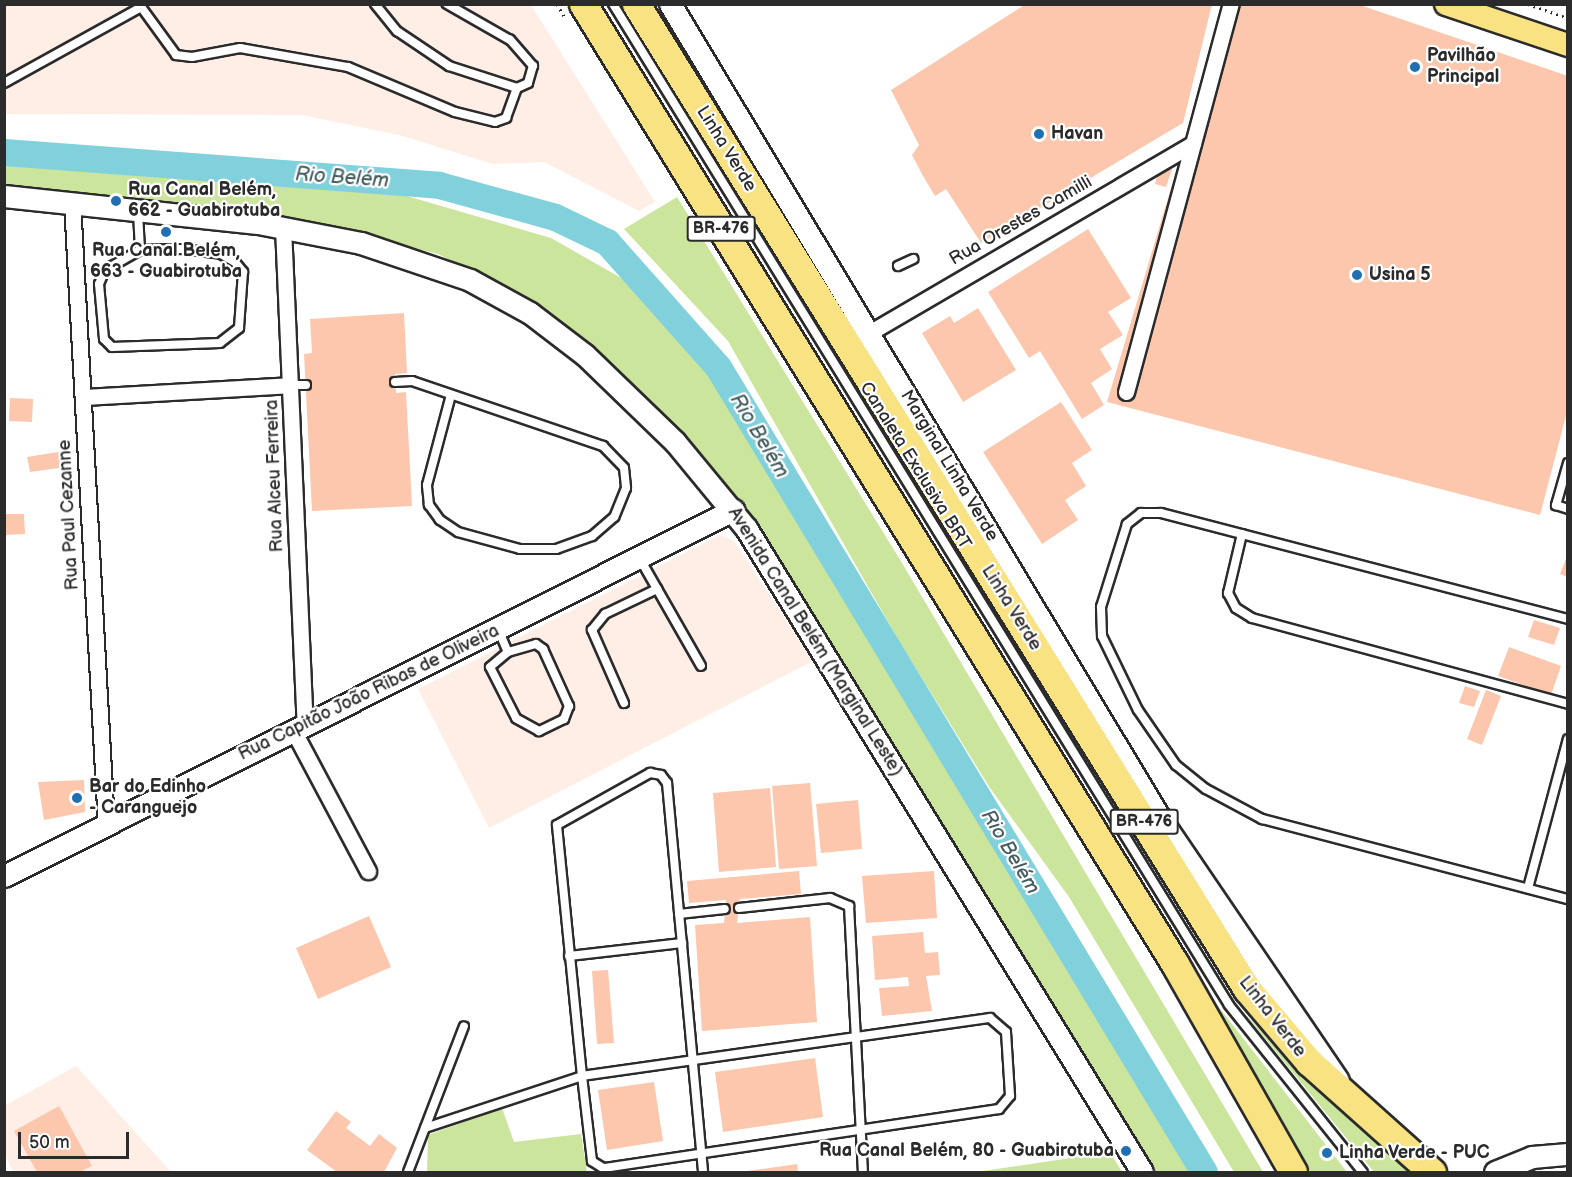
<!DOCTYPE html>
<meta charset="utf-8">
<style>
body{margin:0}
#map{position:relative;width:1572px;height:1177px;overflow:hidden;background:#fff;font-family:"Balsamiq Sans",sans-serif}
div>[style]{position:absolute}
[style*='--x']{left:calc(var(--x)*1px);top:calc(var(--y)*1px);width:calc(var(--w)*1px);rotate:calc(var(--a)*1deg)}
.built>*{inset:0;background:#feeee6}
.green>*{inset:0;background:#cbe59c}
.river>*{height:27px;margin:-13.5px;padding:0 13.5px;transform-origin:13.5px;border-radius:13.5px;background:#81d1dd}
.building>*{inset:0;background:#fcc7ad}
.path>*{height:3px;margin-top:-1.5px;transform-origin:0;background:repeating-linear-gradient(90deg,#2b2b2b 0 1.5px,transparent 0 6px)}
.roads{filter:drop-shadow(2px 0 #2b2b2b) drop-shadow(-2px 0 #2b2b2b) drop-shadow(0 2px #2b2b2b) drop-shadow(0 -2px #2b2b2b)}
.lane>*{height:8px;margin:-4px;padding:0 4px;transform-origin:4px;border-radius:4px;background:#fff}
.street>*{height:15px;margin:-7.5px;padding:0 7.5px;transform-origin:7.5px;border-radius:7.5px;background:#fff}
.secondary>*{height:21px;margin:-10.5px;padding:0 10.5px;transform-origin:10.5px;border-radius:10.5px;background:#fff}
.primary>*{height:22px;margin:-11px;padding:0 11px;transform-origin:11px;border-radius:11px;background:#f8e281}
.highway>*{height:27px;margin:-13.5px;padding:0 13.5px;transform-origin:13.5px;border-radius:13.5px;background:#f8e281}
.dots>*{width:16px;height:16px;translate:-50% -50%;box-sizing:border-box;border:3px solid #fff;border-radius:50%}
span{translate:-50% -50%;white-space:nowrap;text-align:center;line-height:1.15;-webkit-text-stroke:4.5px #fff;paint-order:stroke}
.shield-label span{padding:2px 4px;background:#fff;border:2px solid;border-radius:4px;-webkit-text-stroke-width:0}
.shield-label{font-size:16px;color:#2b2b2b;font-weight:700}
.poi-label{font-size:18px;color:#2b2b2b;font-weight:700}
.left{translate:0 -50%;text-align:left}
.right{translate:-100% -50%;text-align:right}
.street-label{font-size:18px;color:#2b2b2b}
.water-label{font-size:20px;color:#455d60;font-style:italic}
.frame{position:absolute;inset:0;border:6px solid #2b2b2b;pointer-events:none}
.scale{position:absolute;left:18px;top:1132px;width:111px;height:27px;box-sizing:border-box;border:3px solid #2b2b2b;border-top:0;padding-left:8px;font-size:18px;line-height:21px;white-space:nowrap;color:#2b2b2b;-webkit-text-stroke:4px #fff;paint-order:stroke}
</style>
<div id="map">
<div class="built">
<i style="clip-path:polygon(4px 5px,531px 5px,655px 202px,639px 211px,544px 162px,493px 164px,399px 135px,302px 115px,5px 114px)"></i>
<i style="clip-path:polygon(720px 535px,734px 541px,813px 661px,489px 828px,418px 689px)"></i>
<i style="clip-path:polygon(76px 1066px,171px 1172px,13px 1172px,5px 1154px,4px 1106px)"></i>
</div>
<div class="green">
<i style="clip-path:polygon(5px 165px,369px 185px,551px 238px,630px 283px,711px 370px,1195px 1172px,1157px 1172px,758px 530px,678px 432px,494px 282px,438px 254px,274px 214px,5px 185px)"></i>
<i style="clip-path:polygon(677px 197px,899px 558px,1263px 1172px,1234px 1172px,1069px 897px,990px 788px,899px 641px,728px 341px,624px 229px)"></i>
<i style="clip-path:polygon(1214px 1001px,1347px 1172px,1311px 1172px)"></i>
<i style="clip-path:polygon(1246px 1015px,1312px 1083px,1412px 1172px,1374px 1172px)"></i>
<i style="clip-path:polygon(502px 1108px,514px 1142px,581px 1134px,587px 1172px,427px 1172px,428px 1135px)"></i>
<i style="clip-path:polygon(1110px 1152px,1122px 1172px,977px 1172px)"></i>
</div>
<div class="river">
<i style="--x:4;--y:152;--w:436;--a:4.3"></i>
<i style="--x:439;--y:185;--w:120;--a:15.4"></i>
<i style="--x:555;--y:217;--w:58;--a:25.7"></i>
<i style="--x:607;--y:242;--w:167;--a:48.4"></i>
<i style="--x:718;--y:367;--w:940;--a:58.88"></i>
</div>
<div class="building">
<i style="clip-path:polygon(1026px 4px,1212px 4px,1183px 123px,981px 243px,946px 189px,935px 196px,923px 176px,912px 155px,919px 145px,891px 90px)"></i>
<i style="clip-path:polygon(1226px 4px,1357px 4px,1568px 76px,1568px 408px,1540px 515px,1107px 402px)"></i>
<i style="clip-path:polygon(1160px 165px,1172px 169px,1166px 187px,1155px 184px)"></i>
<i style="clip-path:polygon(1088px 229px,1131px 298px,1108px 312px,1123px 335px,1100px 349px,1112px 369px,1091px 383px,1104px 405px,1082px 419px,1040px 351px,1029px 358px,988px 292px)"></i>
<i style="clip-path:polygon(978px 308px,1016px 370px,963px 402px,922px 333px,950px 316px,954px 323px)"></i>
<i style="clip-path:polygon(404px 313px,407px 373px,395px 374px,395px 382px,396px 393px,406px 392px,412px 506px,312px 511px,304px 354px,312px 353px,310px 319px)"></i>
<i style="clip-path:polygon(10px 398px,33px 399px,32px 422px,9px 421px)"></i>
<i style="clip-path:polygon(1061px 402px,1092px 450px,1072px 463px,1086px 486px,1065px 500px,1078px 520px,1042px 544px,983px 452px)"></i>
<i style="clip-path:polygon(64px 451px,66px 467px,30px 472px,27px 457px)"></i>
<i style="clip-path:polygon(5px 514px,24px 514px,25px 534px,5px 535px)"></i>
<i style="clip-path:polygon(1567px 556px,1568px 556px,1568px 577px,1560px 574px)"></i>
<i style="clip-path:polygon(1534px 620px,1560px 628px,1554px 645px,1528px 637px)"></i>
<i style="clip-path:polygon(1509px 647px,1561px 666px,1551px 695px,1498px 676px)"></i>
<i style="clip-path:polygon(1465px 686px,1480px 691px,1474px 707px,1459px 703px)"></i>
<i style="clip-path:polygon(1486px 690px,1501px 696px,1482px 745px,1467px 739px)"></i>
<i style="clip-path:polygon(84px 780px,85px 812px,44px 820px,38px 782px)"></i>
<i style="clip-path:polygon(810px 783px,817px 866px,779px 869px,772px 786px)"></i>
<i style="clip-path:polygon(770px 788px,776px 867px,719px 872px,713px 793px)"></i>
<i style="clip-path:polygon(858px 800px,862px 849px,821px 853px,816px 804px)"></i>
<i style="clip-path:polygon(799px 871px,801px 894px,740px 899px,737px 923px,810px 917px,817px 1022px,702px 1031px,695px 925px,724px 923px,726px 900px,689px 903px,687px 881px)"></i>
<i style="clip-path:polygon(934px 871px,937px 918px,866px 923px,862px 876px)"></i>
<i style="clip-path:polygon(369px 916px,391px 967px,318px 999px,296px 948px)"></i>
<i style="clip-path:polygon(923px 932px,925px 953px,938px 952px,940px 975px,926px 976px,932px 1011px,882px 1016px,879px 988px,909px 986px,908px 977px,875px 980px,872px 936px)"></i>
<i style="clip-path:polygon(608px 970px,614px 1043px,597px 1044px,592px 971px)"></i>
<i style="clip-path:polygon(815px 1058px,823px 1117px,723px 1132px,715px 1072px)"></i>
<i style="clip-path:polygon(654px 1082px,663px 1141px,607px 1150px,598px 1090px)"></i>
<i style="clip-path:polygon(59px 1106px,92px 1166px,80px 1172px,37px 1172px,14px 1131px)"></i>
<i style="clip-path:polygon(336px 1111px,351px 1122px,346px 1128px,370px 1146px,379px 1134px,397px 1148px,384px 1172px,337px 1172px,307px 1150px)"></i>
<i style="clip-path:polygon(797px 1164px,798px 1172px,747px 1172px,747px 1171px)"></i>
</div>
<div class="path">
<i style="--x:557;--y:4;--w:14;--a:60"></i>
<i style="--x:1528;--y:4;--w:42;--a:19.3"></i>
</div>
<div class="roads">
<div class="lane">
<i style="--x:139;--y:4;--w:63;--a:54"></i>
<i style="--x:176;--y:55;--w:16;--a:7"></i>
<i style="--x:192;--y:57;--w:49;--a:-10.6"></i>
<i style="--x:240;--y:48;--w:110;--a:10"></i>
<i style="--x:348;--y:67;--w:116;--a:22.8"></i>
<i style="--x:455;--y:112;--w:41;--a:14"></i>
<i style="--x:495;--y:122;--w:12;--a:-20"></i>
<i style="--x:506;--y:118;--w:32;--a:-70"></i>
<i style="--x:375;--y:4;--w:35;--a:51"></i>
<i style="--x:397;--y:31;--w:63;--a:33.9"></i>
<i style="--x:449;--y:66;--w:71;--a:17.9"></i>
<i style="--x:517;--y:88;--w:12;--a:-24"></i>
<i style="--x:528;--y:83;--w:18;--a:-74"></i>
<i style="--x:533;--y:66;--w:35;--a:-131"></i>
<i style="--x:510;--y:40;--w:73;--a:-150.3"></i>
<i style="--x:613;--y:4;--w:1175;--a:58.39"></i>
<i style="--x:1229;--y:1005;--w:214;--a:51.3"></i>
<i style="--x:4;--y:83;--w:157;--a:-29"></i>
<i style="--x:138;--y:212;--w:38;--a:87"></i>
<i style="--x:182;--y:249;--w:39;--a:7"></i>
<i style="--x:221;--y:254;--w:16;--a:30"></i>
<i style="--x:235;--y:262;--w:13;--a:51"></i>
<i style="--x:243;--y:272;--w:56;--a:94.1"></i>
<i style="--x:239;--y:328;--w:24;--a:142"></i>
<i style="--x:220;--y:343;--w:108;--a:177.9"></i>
<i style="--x:112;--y:347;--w:11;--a:-135"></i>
<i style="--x:104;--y:339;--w:55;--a:-95.2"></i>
<i style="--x:99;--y:284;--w:15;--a:-67"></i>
<i style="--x:105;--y:270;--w:40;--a:-29.7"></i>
<i style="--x:140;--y:250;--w:42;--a:-1.4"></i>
<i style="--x:898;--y:266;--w:17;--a:-25"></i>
<i style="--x:395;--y:382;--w:17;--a:-3"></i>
<i style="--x:412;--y:381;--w:202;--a:18.8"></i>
<i style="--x:603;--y:446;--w:30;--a:46"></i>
<i style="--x:624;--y:468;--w:20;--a:84"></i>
<i style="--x:626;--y:488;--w:31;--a:112"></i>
<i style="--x:614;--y:517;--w:29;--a:139"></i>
<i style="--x:592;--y:536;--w:38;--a:160"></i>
<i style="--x:556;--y:549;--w:36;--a:180"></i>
<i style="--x:520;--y:549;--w:64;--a:-164.7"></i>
<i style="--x:458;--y:532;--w:22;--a:-146"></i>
<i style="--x:440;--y:520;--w:19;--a:-126"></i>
<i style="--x:429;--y:505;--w:20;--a:-96"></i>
<i style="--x:427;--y:485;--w:93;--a:-75.1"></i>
<i style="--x:290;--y:385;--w:16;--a:0"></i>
<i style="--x:1568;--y:463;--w:44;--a:105.9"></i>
<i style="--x:1556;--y:505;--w:13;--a:18"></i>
<i style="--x:1242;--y:534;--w:61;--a:103.3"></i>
<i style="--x:1228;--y:593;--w:17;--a:62"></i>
<i style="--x:1236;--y:608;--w:19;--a:32"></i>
<i style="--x:1252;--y:618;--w:327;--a:15.2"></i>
<i style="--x:640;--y:559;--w:123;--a:60.3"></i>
<i style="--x:1568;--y:619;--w:421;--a:-165.4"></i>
<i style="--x:1161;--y:513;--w:20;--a:180"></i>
<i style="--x:1141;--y:513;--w:18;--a:142"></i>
<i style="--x:1127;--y:524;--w:87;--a:107.4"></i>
<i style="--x:1101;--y:607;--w:29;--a:88"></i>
<i style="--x:1102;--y:636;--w:82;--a:64.1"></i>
<i style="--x:1138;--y:710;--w:67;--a:55.4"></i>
<i style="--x:1176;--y:765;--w:38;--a:39"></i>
<i style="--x:1206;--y:789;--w:64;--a:28.2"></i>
<i style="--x:1262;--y:819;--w:316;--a:14.7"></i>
<i style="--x:498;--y:629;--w:25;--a:67"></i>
<i style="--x:508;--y:652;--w:29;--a:-16"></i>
<i style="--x:536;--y:644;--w:9;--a:36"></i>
<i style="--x:543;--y:649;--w:63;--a:65.5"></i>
<i style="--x:569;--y:706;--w:14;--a:111"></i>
<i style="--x:564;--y:719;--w:28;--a:154"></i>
<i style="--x:539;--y:731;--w:26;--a:-151"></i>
<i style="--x:516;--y:718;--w:57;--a:-117"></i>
<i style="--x:490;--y:667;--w:23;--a:-40"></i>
<i style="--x:624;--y:703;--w:80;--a:-113.7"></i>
<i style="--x:592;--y:630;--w:21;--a:-51"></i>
<i style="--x:605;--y:614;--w:58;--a:-25.7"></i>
<i style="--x:1528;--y:888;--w:154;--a:-75"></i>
<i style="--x:739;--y:908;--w:92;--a:-6.3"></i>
<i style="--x:830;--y:898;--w:21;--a:23"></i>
<i style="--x:849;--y:906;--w:266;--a:87"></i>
<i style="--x:679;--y:914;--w:46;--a:-6.2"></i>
<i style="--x:569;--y:956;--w:114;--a:-6.6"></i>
<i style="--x:990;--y:1018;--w:21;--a:41"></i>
<i style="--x:1006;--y:1032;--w:64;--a:86.4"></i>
<i style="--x:1010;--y:1096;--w:17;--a:130"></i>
<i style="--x:999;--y:1109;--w:400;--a:171.5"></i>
<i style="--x:603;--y:1168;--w:13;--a:-148"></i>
<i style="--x:592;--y:1161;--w:86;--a:-96.7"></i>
<i style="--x:582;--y:1076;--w:412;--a:-8.1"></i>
<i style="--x:425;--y:1128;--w:165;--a:-18.3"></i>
<i style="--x:582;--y:1076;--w:252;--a:-95.7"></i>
<i style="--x:557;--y:825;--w:107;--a:-29.2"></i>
<i style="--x:650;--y:773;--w:11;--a:10"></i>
<i style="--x:661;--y:775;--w:10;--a:53"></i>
<i style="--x:667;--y:783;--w:391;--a:84.7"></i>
<i style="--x:408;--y:1172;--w:156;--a:-69"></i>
</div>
<div class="street">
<i style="--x:72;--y:202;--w:624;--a:86.88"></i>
<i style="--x:283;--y:227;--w:497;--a:87.5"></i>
<i style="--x:869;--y:333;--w:375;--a:-30.3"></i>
<i style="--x:1126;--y:392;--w:402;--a:-74.9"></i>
<i style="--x:83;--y:397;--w:207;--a:-3.3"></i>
<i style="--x:293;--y:730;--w:160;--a:62"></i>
</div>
<div class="secondary">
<i style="--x:670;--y:4;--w:949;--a:58.97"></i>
<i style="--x:1159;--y:817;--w:318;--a:55.8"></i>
<i style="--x:4;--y:196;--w:255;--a:6.1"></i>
<i style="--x:258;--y:223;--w:105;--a:11"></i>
<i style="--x:361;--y:243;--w:115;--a:18.7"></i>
<i style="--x:470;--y:280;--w:68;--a:28.8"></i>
<i style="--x:530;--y:313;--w:69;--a:37.4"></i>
<i style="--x:585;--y:355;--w:125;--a:44"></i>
<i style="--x:675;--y:442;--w:112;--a:50.5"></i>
<i style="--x:746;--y:528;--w:756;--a:58.41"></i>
<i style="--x:4;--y:876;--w:816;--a:-26.66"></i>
<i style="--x:1495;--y:1172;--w:40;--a:-22"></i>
<i style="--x:1532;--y:1157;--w:36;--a:-5"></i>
</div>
<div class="primary">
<i style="--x:1446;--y:4;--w:129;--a:18.6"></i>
</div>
<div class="highway">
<i style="--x:583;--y:4;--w:1128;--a:58.34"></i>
<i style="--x:1175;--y:964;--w:239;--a:60.4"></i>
<i style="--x:636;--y:4;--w:1159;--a:58.19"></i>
<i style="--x:1247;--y:989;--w:96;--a:49.7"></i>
<i style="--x:1309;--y:1062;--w:165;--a:41.8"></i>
</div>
</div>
<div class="dots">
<i style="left:1415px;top:67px;background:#1f6fb2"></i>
<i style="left:1039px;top:134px;background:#1f6fb2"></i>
<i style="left:116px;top:201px;background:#1f6fb2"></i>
<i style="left:166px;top:232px;background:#1f6fb2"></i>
<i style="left:1357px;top:275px;background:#1f6fb2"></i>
<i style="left:77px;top:798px;background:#1f6fb2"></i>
<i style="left:1126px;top:1151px;background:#1f6fb2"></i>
<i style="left:1327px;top:1153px;background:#1f6fb2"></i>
</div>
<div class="shield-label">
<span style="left:721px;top:229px">BR-476</span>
<span style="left:1144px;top:822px">BR-476</span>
</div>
<div class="poi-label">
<span class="left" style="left:1427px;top:67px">Pavilhão<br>Principal</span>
<span class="left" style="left:1051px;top:134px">Havan</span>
<span class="left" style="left:128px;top:201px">Rua Canal Belém,<br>662 - Guabirotuba</span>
<span style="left:166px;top:262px">Rua Canal Belém,<br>663 - Guabirotuba</span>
<span class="left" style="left:1369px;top:275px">Usina 5</span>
<span class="left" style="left:89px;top:798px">Bar do Edinho<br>- Caranguejo</span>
<span class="right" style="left:1114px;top:1151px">Rua Canal Belém, 80 - Guabirotuba</span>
<span class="left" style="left:1339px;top:1153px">Linha Verde - PUC</span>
</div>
<div class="street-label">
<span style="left:726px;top:149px;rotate:58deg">Linha Verde</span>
<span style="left:1021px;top:221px;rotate:-30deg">Rua Orestes Camilli</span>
<span style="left:915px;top:466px;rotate:58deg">Canaleta Exclusiva BRT</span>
<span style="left:949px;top:466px;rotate:59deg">Marginal Linha Verde</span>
<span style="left:275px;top:476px;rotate:-92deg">Rua Alceu Ferreira</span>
<span style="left:69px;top:515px;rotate:-93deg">Rua Paul Cezanne</span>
<span style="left:1011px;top:608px;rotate:58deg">Linha Verde</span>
<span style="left:815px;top:642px;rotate:58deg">Avenida Canal Belém (Marginal Leste)</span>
<span style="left:369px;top:693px;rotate:-26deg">Rua Capitão João Ribas de Oliveira</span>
<span style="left:1272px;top:1017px;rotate:52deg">Linha Verde</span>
</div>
<div class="water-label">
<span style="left:342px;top:178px;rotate:4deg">Rio Belém</span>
<span style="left:759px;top:436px;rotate:59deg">Rio Belém</span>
<span style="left:1010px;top:852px;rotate:59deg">Rio Belém</span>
</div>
<div class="frame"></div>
<div class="scale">50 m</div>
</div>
